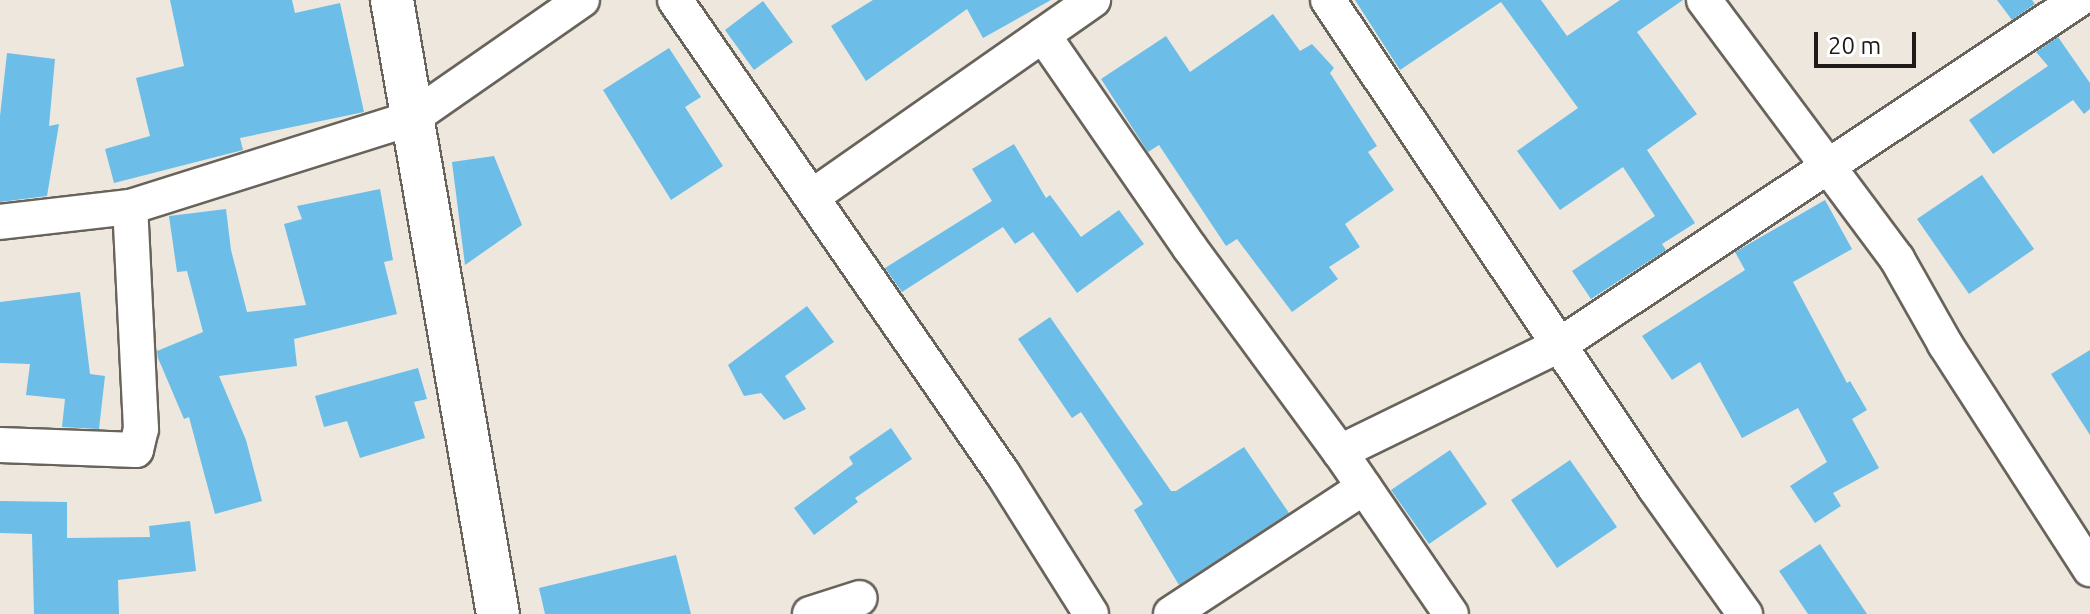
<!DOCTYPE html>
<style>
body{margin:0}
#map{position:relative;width:2090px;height:614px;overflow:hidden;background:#ede7dd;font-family:Ubuntu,sans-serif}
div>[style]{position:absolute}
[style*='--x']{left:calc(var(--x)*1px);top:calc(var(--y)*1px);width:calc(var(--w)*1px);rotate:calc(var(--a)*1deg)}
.building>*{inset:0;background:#6cbee8}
.roads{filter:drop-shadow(2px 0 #68635b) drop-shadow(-2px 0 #68635b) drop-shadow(0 2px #68635b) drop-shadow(0 -2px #68635b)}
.minor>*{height:34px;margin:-17px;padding:0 17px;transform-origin:17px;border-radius:17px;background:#fff}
.tertiary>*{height:42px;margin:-21px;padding:0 21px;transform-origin:21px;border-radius:21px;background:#fff}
span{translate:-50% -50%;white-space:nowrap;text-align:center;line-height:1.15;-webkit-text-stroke:8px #fff;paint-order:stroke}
.scale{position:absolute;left:1814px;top:32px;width:102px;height:36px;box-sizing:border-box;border:4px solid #1e1b18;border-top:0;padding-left:10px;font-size:24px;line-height:28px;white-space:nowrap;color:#1e1b18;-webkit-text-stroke:6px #fff;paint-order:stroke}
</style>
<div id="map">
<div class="building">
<i style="clip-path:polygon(170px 0,292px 0,295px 13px,340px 3px,364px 112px,240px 138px,243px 150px,114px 183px,105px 149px,150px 136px,136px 78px,184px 66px)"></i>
<i style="clip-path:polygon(873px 0,1051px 0,983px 38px,967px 9px,866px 81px,831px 26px)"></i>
<i style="clip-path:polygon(1355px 0,1541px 0,1567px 36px,1620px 0,1683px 0,1637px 32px,1697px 114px,1647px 150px,1695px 223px,1662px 244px,1666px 250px,1591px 299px,1572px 271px,1655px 216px,1623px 167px,1560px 210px,1517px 151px,1578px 108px,1501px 2px,1400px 70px)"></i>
<i style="clip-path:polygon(1997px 0,2032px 0,2035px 4px,2012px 20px)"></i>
<i style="clip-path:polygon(763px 1px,793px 42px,754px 70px,725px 30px)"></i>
<i style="clip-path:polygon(1273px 14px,1300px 51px,1312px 44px,1334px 68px,1330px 73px,1377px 146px,1368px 152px,1394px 190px,1345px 224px,1360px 247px,1329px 267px,1338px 279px,1292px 312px,1237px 239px,1226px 246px,1159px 145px,1148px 152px,1101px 79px,1166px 36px,1190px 72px)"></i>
<i style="clip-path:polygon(2058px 37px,2090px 83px,2090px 109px,2084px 114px,2073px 100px,1993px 154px,1969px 120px,2048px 66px,2036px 52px)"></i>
<i style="clip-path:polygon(669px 48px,701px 97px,685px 107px,723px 166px,671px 200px,603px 90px)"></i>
<i style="clip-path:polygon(7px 53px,55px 59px,49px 126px,59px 124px,47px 196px,0 202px,0 116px)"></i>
<i style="clip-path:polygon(1014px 144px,1046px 198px,1050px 195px,1081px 237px,1119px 210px,1144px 244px,1077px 293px,1033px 232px,1015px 244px,1003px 227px,902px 292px,885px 268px,992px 201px,972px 169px)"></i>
<i style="clip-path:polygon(494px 156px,522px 225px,465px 265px,452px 162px)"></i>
<i style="clip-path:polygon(1982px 175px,2034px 249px,1969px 294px,1917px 219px)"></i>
<i style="clip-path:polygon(380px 189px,393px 260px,384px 262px,397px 314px,294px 339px,297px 366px,219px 376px,246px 440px,262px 501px,215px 514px,189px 417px,184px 419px,158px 358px,157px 351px,203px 332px,187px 271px,177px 272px,169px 216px,226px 209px,231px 250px,247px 312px,306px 305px,284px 224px,302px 219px,297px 206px)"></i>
<i style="clip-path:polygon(1825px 200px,1852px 249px,1793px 282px,1847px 383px,1850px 381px,1867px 410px,1852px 419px,1879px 468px,1833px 493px,1841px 506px,1815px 523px,1790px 486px,1827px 462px,1798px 408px,1742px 438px,1700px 362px,1672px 380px,1642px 336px,1745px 270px,1735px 252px)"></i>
<i style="clip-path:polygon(80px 292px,90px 374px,105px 376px,99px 429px,62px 427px,65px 399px,26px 395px,30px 364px,0 363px,0 302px)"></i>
<i style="clip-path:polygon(807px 306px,834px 342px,785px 376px,806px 409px,784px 420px,761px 393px,744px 396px,728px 365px)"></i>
<i style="clip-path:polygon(1050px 317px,1171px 491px,1176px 491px,1244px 447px,1289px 513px,1179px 585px,1134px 510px,1143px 504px,1081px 412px,1072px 418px,1018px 339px)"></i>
<i style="clip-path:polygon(2090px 350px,2090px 435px,2051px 374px)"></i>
<i style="clip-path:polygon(418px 368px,427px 399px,414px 402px,425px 438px,360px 458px,347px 421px,324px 427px,315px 396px)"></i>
<i style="clip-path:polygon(891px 428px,912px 459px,855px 498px,858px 502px,814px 535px,794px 508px,853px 464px,849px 457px)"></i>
<i style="clip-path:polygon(1450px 450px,1487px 504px,1429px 544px,1391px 490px)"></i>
<i style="clip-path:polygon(1570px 460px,1617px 527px,1557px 568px,1511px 500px)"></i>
<i style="clip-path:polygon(0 501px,67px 502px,67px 538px,150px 537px,149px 526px,190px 521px,196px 571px,118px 580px,119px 614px,34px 614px,32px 534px,0 533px)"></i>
<i style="clip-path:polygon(1820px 544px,1867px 614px,1808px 614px,1779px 571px)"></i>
<i style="clip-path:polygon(676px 555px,691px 614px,545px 614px,539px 588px)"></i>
</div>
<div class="roads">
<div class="minor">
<i style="--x:675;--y:0;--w:576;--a:55.32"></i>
<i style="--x:1003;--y:474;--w:165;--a:57.8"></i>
<i style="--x:1328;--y:0;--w:587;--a:56.17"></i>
<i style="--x:1655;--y:488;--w:155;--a:54.5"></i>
<i style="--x:1704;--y:0;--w:323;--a:53.3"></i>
<i style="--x:1897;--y:259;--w:98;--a:60.5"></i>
<i style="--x:1945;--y:344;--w:268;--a:57.2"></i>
<i style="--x:1043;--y:35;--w:259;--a:55.4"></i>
<i style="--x:1190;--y:248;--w:253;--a:53.7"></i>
<i style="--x:1340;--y:452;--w:196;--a:55.6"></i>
<i style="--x:813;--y:196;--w:342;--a:-35"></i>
<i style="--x:0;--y:222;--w:131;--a:-6.6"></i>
<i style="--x:130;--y:207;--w:296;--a:-17.5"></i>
<i style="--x:412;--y:118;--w:207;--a:-34.8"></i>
<i style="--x:0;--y:445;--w:136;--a:2.1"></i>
<i style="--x:136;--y:450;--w:22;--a:-77"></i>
<i style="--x:141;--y:429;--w:222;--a:-92.8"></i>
<i style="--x:1340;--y:452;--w:246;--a:-26"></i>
<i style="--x:1561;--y:344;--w:621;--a:-33.64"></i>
<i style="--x:810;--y:614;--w:52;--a:-17.7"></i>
<i style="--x:1171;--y:614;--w:231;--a:-33.3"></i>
</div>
<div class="tertiary">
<i style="--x:392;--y:0;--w:623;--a:80.21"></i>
</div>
</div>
<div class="scale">20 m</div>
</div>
